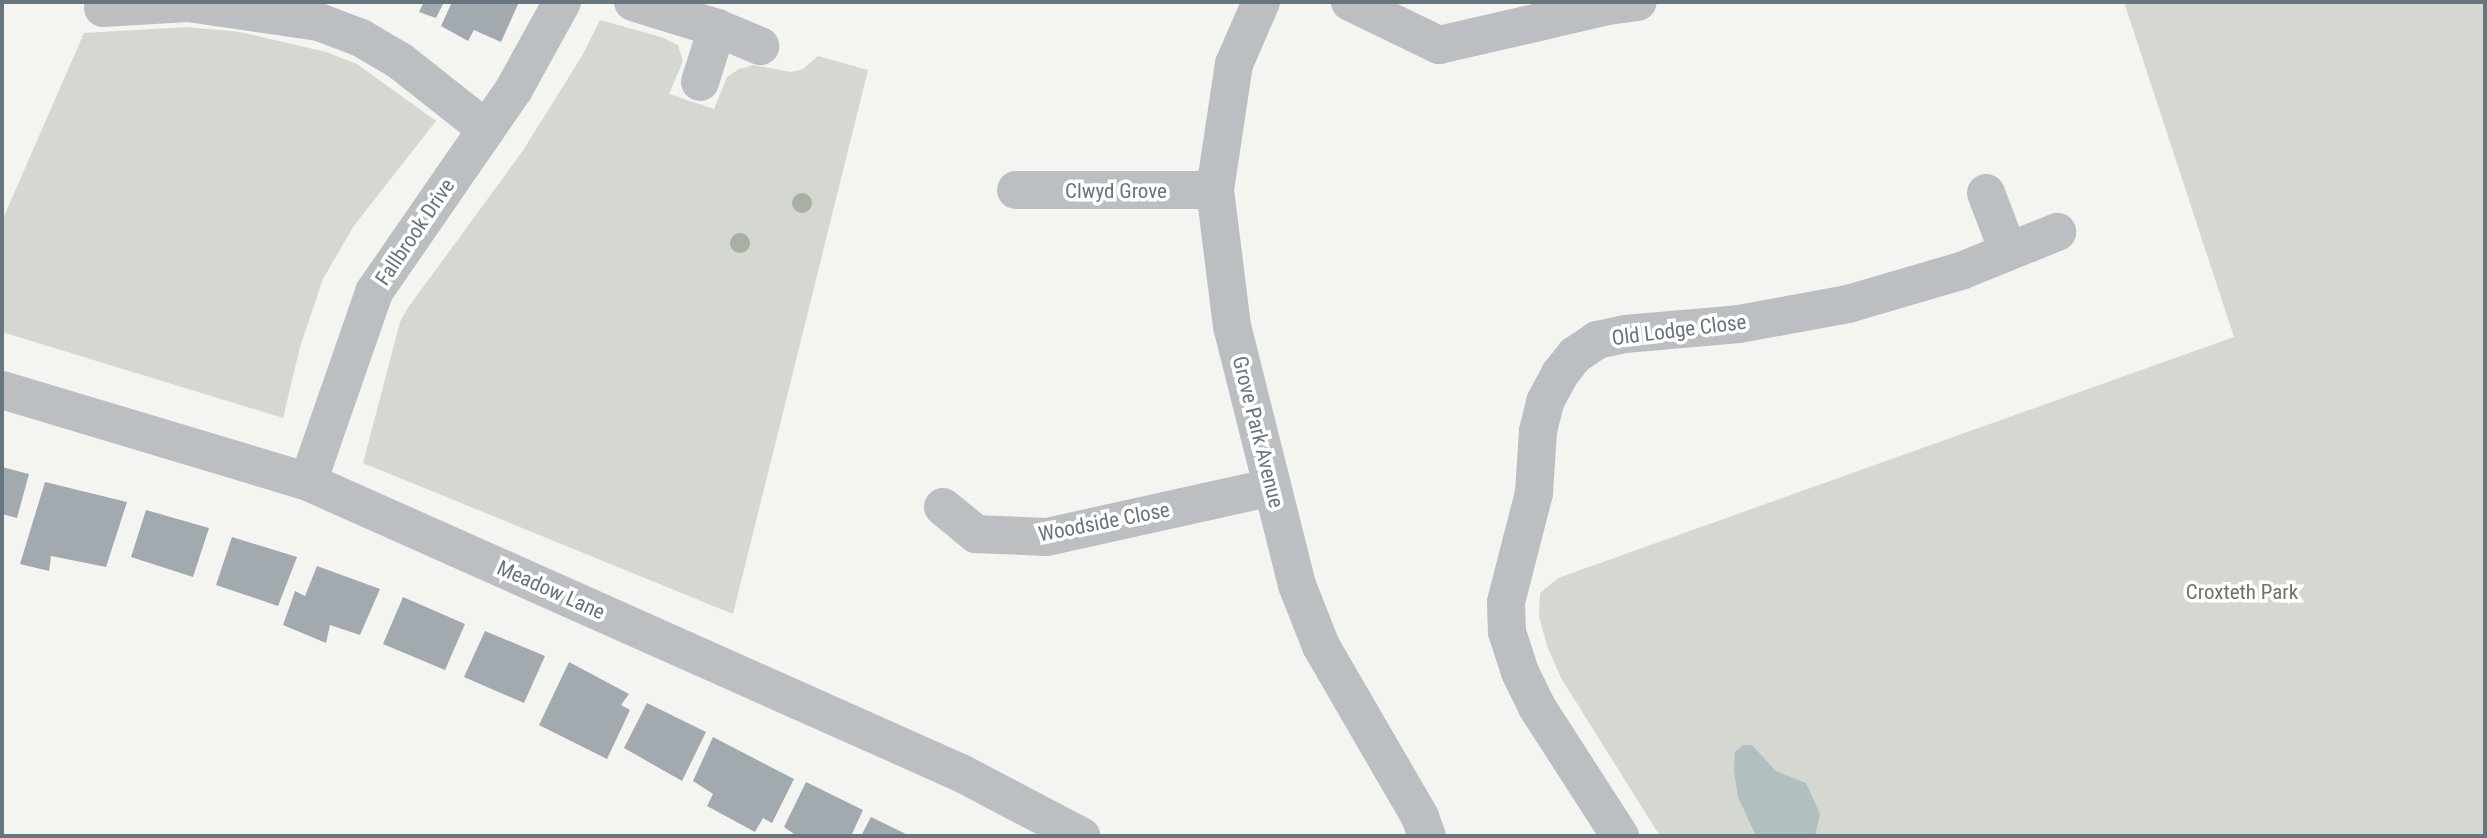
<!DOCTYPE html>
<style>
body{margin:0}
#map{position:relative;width:2487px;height:838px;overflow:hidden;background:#f4f4f1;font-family:"Roboto Condensed",sans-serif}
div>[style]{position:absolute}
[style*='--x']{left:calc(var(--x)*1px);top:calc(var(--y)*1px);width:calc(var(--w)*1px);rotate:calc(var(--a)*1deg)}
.green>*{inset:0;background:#d4d8d0}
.water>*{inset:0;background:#b2bfc1}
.building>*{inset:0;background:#a3aaaf}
.minor>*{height:38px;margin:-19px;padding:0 19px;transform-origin:19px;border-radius:19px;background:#bbbfc2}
.trees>*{width:20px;height:20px;margin:-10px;border-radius:50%;background:#a8afa4}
span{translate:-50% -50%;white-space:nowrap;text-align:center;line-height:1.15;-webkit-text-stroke:7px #fff;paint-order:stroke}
.street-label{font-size:21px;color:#67757e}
.park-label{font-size:21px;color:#6a7665}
.frame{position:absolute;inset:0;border:4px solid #67757e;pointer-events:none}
</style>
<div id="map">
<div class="green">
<i style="clip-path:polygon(2124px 2px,2485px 2px,2485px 836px,1660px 836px,1561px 678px,1547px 646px,1539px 616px,1540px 593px,1558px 578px,2234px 337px)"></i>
<i style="clip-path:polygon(600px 20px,661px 37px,678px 45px,683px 61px,669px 94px,714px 109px,727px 77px,739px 69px,754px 65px,791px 72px,803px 69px,818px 56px,868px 70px,733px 614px,363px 463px,400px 322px,407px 309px,522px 152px,582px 56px)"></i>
<i style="clip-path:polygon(187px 27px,240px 32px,326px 52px,357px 64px,436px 121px,353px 227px,323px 279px,300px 347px,283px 418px,2px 332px,2px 221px,84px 33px)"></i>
</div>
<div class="water">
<i style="clip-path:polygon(1743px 745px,1752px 745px,1776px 771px,1806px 783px,1820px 814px,1815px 836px,1756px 836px,1738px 797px,1734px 771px,1735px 752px)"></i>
</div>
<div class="building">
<i style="clip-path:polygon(424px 2px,444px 2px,436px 18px,419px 12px)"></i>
<i style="clip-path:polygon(452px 2px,519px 2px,501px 42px,474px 30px,468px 41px,441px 26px)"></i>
<i style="clip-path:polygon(2px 467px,29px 474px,17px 518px,2px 514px)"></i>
<i style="clip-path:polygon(45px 482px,127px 502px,106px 567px,51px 556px,49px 571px,20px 564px)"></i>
<i style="clip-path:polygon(146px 510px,209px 528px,193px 577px,131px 557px)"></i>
<i style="clip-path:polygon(232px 537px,297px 557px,278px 606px,216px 585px)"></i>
<i style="clip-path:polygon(317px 566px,380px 589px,360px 635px,330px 625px,326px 643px,283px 625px,295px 591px,305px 596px)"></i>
<i style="clip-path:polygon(403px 597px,465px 624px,445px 670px,383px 644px)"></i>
<i style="clip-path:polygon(485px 631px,545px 656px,524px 703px,464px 677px)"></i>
<i style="clip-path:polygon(569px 662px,629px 694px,621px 705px,630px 710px,607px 759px,539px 725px)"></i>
<i style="clip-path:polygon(647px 703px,706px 732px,682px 781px,624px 748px)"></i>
<i style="clip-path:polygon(713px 737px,794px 779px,772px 823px,763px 818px,755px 832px,707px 806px,713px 794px,693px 781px)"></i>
<i style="clip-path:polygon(806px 782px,863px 810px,851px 836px,792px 836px,794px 834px,784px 827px)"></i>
<i style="clip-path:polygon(871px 817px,910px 836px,861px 836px)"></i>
</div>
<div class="minor">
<i style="--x:633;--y:2;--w:88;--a:17.2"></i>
<i style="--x:717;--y:28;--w:47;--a:22.7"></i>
<i style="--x:1261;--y:2;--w:68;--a:113.5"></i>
<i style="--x:1234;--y:64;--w:127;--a:98.6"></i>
<i style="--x:1215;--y:190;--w:137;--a:82.9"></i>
<i style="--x:1232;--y:326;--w:267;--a:75.9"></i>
<i style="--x:1297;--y:585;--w:66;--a:68.5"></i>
<i style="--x:1321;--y:646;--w:198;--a:59.9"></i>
<i style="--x:1420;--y:817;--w:20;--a:70"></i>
<i style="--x:1350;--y:2;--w:99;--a:25.8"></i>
<i style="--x:1439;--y:45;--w:173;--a:-13"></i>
<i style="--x:1608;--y:6;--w:30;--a:-8"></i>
<i style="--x:103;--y:8;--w:85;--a:-3.4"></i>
<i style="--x:188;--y:3;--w:132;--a:8.3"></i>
<i style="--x:319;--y:22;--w:45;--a:20.9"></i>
<i style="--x:361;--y:38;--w:45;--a:30.5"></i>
<i style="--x:400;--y:61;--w:110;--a:38.3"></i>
<i style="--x:700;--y:82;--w:57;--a:-72.5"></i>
<i style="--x:1016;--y:190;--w:199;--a:0"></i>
<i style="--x:1986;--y:193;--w:62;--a:69.2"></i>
<i style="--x:2;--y:390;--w:320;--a:16.7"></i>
<i style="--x:308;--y:482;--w:715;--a:24.02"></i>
<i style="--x:961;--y:773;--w:136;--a:27.7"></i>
<i style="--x:308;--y:482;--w:201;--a:-70.8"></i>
<i style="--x:374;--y:292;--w:247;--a:-55.4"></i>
<i style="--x:514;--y:89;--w:99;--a:-61.1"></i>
<i style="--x:943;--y:507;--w:43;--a:39.3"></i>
<i style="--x:976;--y:534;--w:71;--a:2.4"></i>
<i style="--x:1047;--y:537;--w:230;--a:-12.5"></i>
<i style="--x:1620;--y:836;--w:153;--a:-122.8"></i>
<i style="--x:1537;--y:707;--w:39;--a:-116"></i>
<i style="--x:1520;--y:672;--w:42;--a:-108"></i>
<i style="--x:1507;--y:632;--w:30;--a:-92"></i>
<i style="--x:1506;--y:602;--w:113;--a:-75.6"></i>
<i style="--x:1534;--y:493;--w:62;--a:-86.3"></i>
<i style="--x:1538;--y:431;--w:30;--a:-76"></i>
<i style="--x:1545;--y:402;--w:32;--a:-62"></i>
<i style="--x:1560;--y:374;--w:24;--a:-52"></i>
<i style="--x:1575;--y:355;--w:27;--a:-34"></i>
<i style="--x:1597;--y:340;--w:29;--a:-12"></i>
<i style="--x:1625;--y:334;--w:114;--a:-5"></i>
<i style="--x:1739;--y:324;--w:111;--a:-10.4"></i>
<i style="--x:1848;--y:304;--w:118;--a:-16.3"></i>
<i style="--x:1961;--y:271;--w:104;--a:-22.1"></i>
</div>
<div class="trees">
<i style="left:802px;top:203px"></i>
<i style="left:740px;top:243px"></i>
</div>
<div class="street-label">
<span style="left:1116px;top:191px">Clwyd Grove</span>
<span style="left:415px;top:232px;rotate:-56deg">Fallbrook Drive</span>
<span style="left:1679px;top:330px;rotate:-7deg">Old Lodge Close</span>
<span style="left:1258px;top:432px;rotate:76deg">Grove Park Avenue</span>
<span style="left:1104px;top:522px;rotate:-11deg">Woodside Close</span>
<span style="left:551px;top:590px;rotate:24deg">Meadow Lane</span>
</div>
<div class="park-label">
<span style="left:2242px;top:592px">Croxteth Park</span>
</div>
<div class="frame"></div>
</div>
